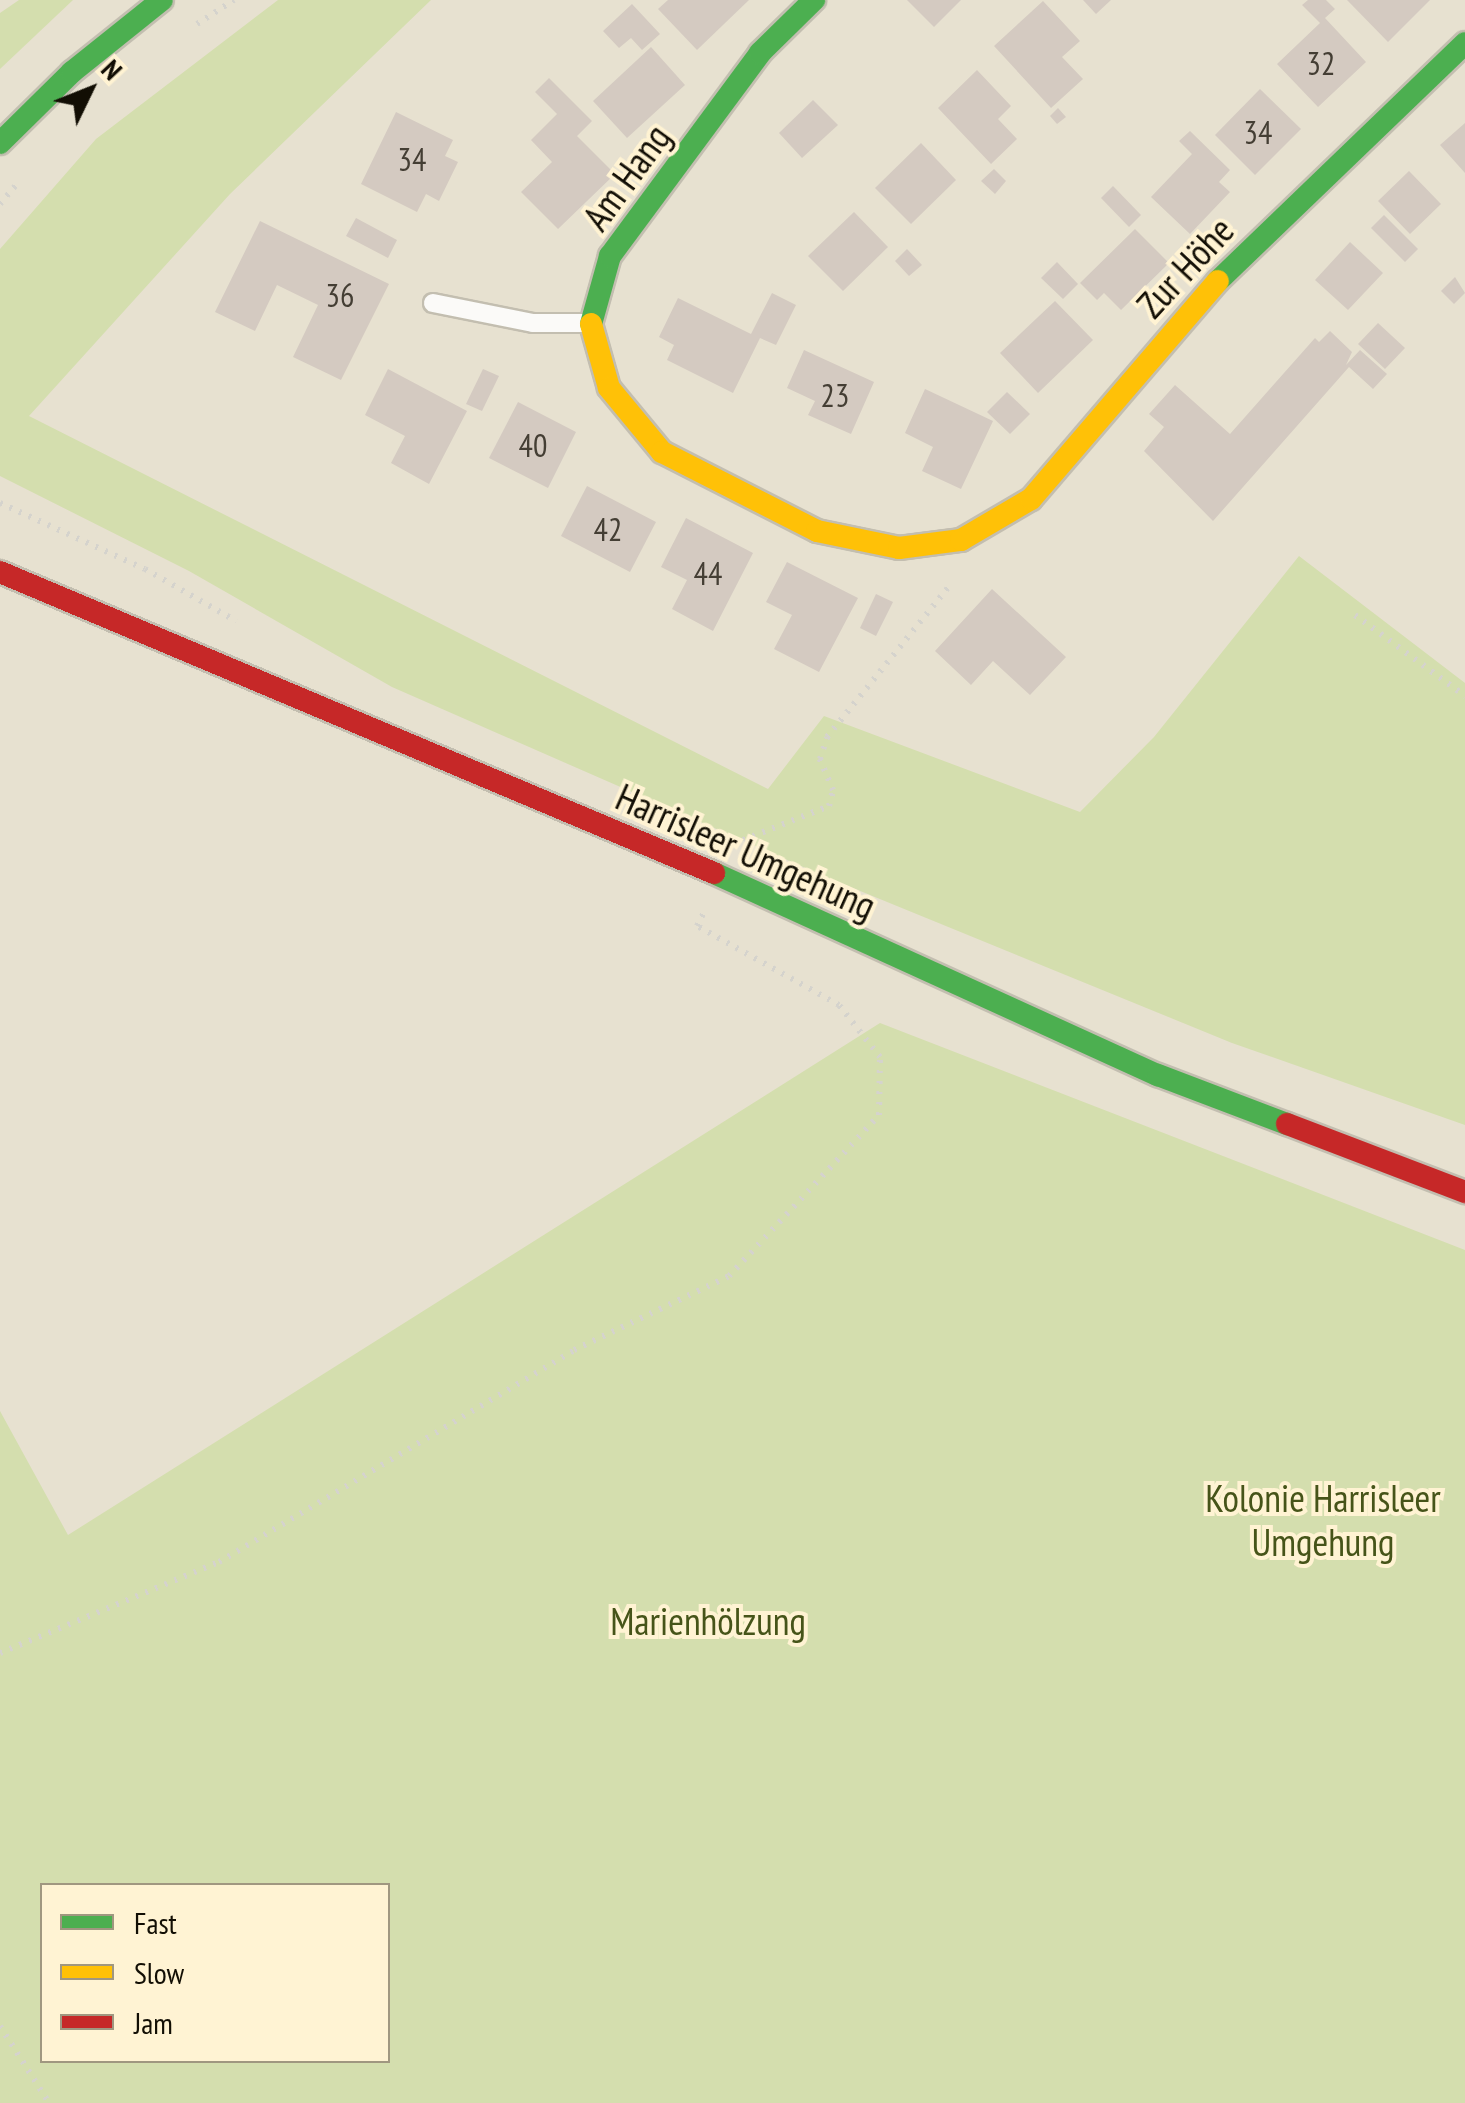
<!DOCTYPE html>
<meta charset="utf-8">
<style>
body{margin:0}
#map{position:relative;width:1465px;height:2103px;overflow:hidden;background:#e7e1d0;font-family:"PT Sans Narrow",sans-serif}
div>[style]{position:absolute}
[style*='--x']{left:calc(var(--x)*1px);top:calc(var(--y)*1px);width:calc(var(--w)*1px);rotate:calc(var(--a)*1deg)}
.green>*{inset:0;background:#d4deae}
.building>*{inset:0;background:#d4cac1}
.path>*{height:6px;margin-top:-3px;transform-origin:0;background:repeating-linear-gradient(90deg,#d5d3cd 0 2.5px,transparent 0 10.5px)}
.roads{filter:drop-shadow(2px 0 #c3beb0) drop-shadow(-2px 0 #c3beb0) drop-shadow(0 2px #c3beb0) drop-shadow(0 -2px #c3beb0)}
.lane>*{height:18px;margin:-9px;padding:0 9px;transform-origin:9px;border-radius:9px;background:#fbfaf8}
.fast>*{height:22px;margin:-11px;padding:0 11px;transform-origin:11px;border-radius:11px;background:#4caf50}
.slow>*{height:22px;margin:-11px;padding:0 11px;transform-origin:11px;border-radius:11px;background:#ffc107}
.jam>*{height:22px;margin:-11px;padding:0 11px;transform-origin:11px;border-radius:11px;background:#c62828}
span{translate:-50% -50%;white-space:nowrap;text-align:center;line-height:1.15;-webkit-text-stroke:8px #fff3d3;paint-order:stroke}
.number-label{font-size:32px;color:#443e34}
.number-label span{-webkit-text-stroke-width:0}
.street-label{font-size:38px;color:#120e04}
.park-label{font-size:38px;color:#465419}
.legend{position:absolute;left:40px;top:1883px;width:350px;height:180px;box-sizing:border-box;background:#fff3d3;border:2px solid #a09780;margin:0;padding:12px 18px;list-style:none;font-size:30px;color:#120e04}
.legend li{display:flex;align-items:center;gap:20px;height:50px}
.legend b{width:50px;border:2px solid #a09780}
.north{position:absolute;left:40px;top:40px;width:100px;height:100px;-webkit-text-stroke:8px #fff3d3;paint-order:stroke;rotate:47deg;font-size:28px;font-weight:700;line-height:40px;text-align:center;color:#120e04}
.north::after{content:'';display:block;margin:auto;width:35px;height:45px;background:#120e04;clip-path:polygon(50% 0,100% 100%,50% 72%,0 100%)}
</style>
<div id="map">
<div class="green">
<i style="clip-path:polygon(19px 0,73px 0,0 69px,0 13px)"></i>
<i style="clip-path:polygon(278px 0,431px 0,230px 194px,29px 416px,768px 789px,824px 716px,1080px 812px,1154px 737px,1299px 556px,1465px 683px,1465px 1125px,1232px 1043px,826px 877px,392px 687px,189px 571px,0 476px,0 249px,96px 139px)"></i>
<i style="clip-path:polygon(evenodd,880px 1023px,1465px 1250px,1465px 2103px,0 2103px,0 1411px,68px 1535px,880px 1023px,42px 1886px,388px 1886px,388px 2060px,42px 2060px,42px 1886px)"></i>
</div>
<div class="building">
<i style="clip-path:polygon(668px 0,749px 0,697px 50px,658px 9px)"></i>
<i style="clip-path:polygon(907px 0,961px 0,934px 27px)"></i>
<i style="clip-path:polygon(1083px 0,1111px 0,1096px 14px)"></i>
<i style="clip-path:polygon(1308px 0,1326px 0,1335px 9px,1325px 18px,1366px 62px,1318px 107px,1277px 64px,1320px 23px,1302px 5px)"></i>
<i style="clip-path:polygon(1347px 0,1430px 0,1388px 42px)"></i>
<i style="clip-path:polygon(1043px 1px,1080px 41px,1062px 57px,1083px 79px,1051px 108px,994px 46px)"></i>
<i style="clip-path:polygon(632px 4px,660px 34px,642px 50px,631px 38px,619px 48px,603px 31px)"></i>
<i style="clip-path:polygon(651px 47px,685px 85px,627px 138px,593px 101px)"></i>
<i style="clip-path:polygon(977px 70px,1011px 106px,998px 119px,1017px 139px,991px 164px,938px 108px)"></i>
<i style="clip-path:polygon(549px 78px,592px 121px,577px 136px,615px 174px,558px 229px,521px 192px,552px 162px,531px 140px,557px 114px,535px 92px)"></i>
<i style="clip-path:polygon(1260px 89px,1301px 129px,1255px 175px,1215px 135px)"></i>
<i style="clip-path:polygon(813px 100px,838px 125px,802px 158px,779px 133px)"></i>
<i style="clip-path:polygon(1058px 108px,1066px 117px,1057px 124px,1050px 116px)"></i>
<i style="clip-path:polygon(396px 112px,453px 140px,445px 156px,458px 162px,439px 201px,426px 194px,417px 212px,361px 184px)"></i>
<i style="clip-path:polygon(1465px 123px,1465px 173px,1440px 145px)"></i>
<i style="clip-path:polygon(1190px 131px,1230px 170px,1219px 182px,1230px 192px,1190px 234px,1151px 197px,1192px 154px,1179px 141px)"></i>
<i style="clip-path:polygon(921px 143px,956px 180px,911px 224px,875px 188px)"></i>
<i style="clip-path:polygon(994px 169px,1006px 181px,995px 194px,981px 181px)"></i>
<i style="clip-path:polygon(1409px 171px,1441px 204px,1410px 234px,1378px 201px)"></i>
<i style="clip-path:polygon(1113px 186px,1141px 215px,1129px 227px,1101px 198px)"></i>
<i style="clip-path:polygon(854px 212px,888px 247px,843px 291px,808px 256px)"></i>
<i style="clip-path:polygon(1384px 215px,1418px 249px,1405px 262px,1371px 228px)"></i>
<i style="clip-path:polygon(356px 218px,397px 240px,388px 258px,346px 236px)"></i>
<i style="clip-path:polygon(260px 221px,389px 284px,341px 380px,293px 357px,318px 305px,277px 285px,255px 331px,215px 312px)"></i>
<i style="clip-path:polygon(1135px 229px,1169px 263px,1121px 310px,1104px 293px,1097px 300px,1080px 283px)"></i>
<i style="clip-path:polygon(1350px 242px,1383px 273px,1348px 310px,1315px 280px)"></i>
<i style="clip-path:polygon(907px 249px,922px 265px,909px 276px,895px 261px)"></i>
<i style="clip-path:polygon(1057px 262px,1078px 284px,1063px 299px,1041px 278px)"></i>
<i style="clip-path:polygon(1455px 277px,1465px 293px,1454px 304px,1441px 291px)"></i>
<i style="clip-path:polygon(772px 293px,796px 305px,776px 345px,760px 338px,733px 393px,667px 360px,674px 345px,659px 337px,678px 298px,751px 334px)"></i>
<i style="clip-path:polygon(1055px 301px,1093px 340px,1038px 393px,1000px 353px)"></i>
<i style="clip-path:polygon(1378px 323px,1405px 348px,1385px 369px,1358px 344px)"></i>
<i style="clip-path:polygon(1330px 331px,1352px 352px,1346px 365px,1360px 350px,1387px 374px,1373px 389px,1349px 367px,1213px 521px,1144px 451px,1164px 427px,1149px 414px,1175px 385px,1230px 434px,1315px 338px,1319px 342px)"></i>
<i style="clip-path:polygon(804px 350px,874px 382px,851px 434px,808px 415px,815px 401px,787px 388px)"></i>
<i style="clip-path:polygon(388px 369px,467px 411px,429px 484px,391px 463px,405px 436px,365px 415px)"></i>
<i style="clip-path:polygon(483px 369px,499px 376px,482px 411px,466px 404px)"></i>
<i style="clip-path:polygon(925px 389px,993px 421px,961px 489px,922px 471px,933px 447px,905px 433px)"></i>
<i style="clip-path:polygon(1007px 392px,1030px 414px,1010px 434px,987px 412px)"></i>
<i style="clip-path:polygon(518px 402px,576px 432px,548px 488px,489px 458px)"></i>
<i style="clip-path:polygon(587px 486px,656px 522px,630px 572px,561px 536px)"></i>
<i style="clip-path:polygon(686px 518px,753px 553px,713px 631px,672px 609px,687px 580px,661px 567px)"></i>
<i style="clip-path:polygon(787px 562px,858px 598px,819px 672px,774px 649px,792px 615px,766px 602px)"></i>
<i style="clip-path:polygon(992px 589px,1066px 657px,1030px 695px,993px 661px,971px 685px,935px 651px)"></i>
<i style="clip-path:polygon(876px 594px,893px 602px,876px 636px,860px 628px)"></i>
</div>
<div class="path">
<i style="--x:197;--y:24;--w:44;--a:-33"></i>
<i style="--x:0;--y:204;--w:26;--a:-50"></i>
<i style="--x:0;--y:503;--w:159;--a:24.5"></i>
<i style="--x:145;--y:569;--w:105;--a:29.7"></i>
<i style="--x:1355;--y:615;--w:137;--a:36.4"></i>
<i style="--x:743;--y:840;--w:92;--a:-21.6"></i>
<i style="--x:829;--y:806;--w:16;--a:-76"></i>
<i style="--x:833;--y:790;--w:34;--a:-113"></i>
<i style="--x:820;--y:759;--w:23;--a:-72"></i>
<i style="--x:827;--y:737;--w:196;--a:-51"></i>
<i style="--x:0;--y:1653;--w:237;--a:-22.6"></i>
<i style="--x:219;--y:1562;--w:413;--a:-30.8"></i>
<i style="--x:574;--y:1350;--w:172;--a:-25.5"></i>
<i style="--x:729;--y:1276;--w:220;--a:-47"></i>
<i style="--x:879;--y:1115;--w:58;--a:-89"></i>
<i style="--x:880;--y:1057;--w:66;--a:-128.3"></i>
<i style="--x:839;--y:1005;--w:162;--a:-150.9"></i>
<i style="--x:697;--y:926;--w:16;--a:-63"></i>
<i style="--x:0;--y:2026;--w:91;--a:57.5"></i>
</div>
<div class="roads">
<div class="lane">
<i style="--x:433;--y:303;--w:102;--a:11.3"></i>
<i style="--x:533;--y:323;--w:53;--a:0"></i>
</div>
<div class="fast">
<i style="--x:0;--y:143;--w:101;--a:-44.6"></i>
<i style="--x:72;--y:72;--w:115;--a:-38.7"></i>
<i style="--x:1218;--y:281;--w:343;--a:-43.9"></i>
<i style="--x:591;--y:324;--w:71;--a:-74.4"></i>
<i style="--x:610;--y:256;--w:252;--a:-53.5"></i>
<i style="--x:760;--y:53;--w:76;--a:-44.5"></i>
<i style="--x:714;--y:873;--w:488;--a:24.5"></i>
<i style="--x:1158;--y:1075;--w:138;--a:20.8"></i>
</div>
<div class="slow">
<i style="--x:591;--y:324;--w:66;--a:74.3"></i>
<i style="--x:609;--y:388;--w:83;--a:50.4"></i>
<i style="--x:662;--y:452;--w:174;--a:27"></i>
<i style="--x:817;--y:531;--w:84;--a:11.7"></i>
<i style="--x:899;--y:548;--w:63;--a:-7.4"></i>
<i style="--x:961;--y:540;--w:81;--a:-30.4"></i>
<i style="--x:1031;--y:499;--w:287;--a:-49.4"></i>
</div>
<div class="jam">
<i style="--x:0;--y:572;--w:775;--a:22.86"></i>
<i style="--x:1287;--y:1124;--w:191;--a:20.9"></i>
</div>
</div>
<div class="number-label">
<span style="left:1321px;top:63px">32</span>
<span style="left:1258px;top:132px">34</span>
<span style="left:412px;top:159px">34</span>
<span style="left:340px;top:295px">36</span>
<span style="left:835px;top:395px">23</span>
<span style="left:533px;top:445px">40</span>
<span style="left:608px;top:529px">42</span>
<span style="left:708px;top:573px">44</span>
</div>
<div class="street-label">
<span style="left:626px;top:177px;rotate:-54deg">Am Hang</span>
<span style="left:1185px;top:267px;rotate:-47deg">Zur Höhe</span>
<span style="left:746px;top:851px;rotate:24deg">Harrisleer Umgehung</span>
</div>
<div class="park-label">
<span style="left:1323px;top:1520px">Kolonie Harrisleer<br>Umgehung</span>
<span style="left:708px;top:1621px">Marienhölzung</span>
</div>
<ul class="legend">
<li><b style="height:12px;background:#4caf50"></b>Fast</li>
<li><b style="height:12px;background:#ffc107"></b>Slow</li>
<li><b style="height:12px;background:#c62828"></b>Jam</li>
</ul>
<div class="north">N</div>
</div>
